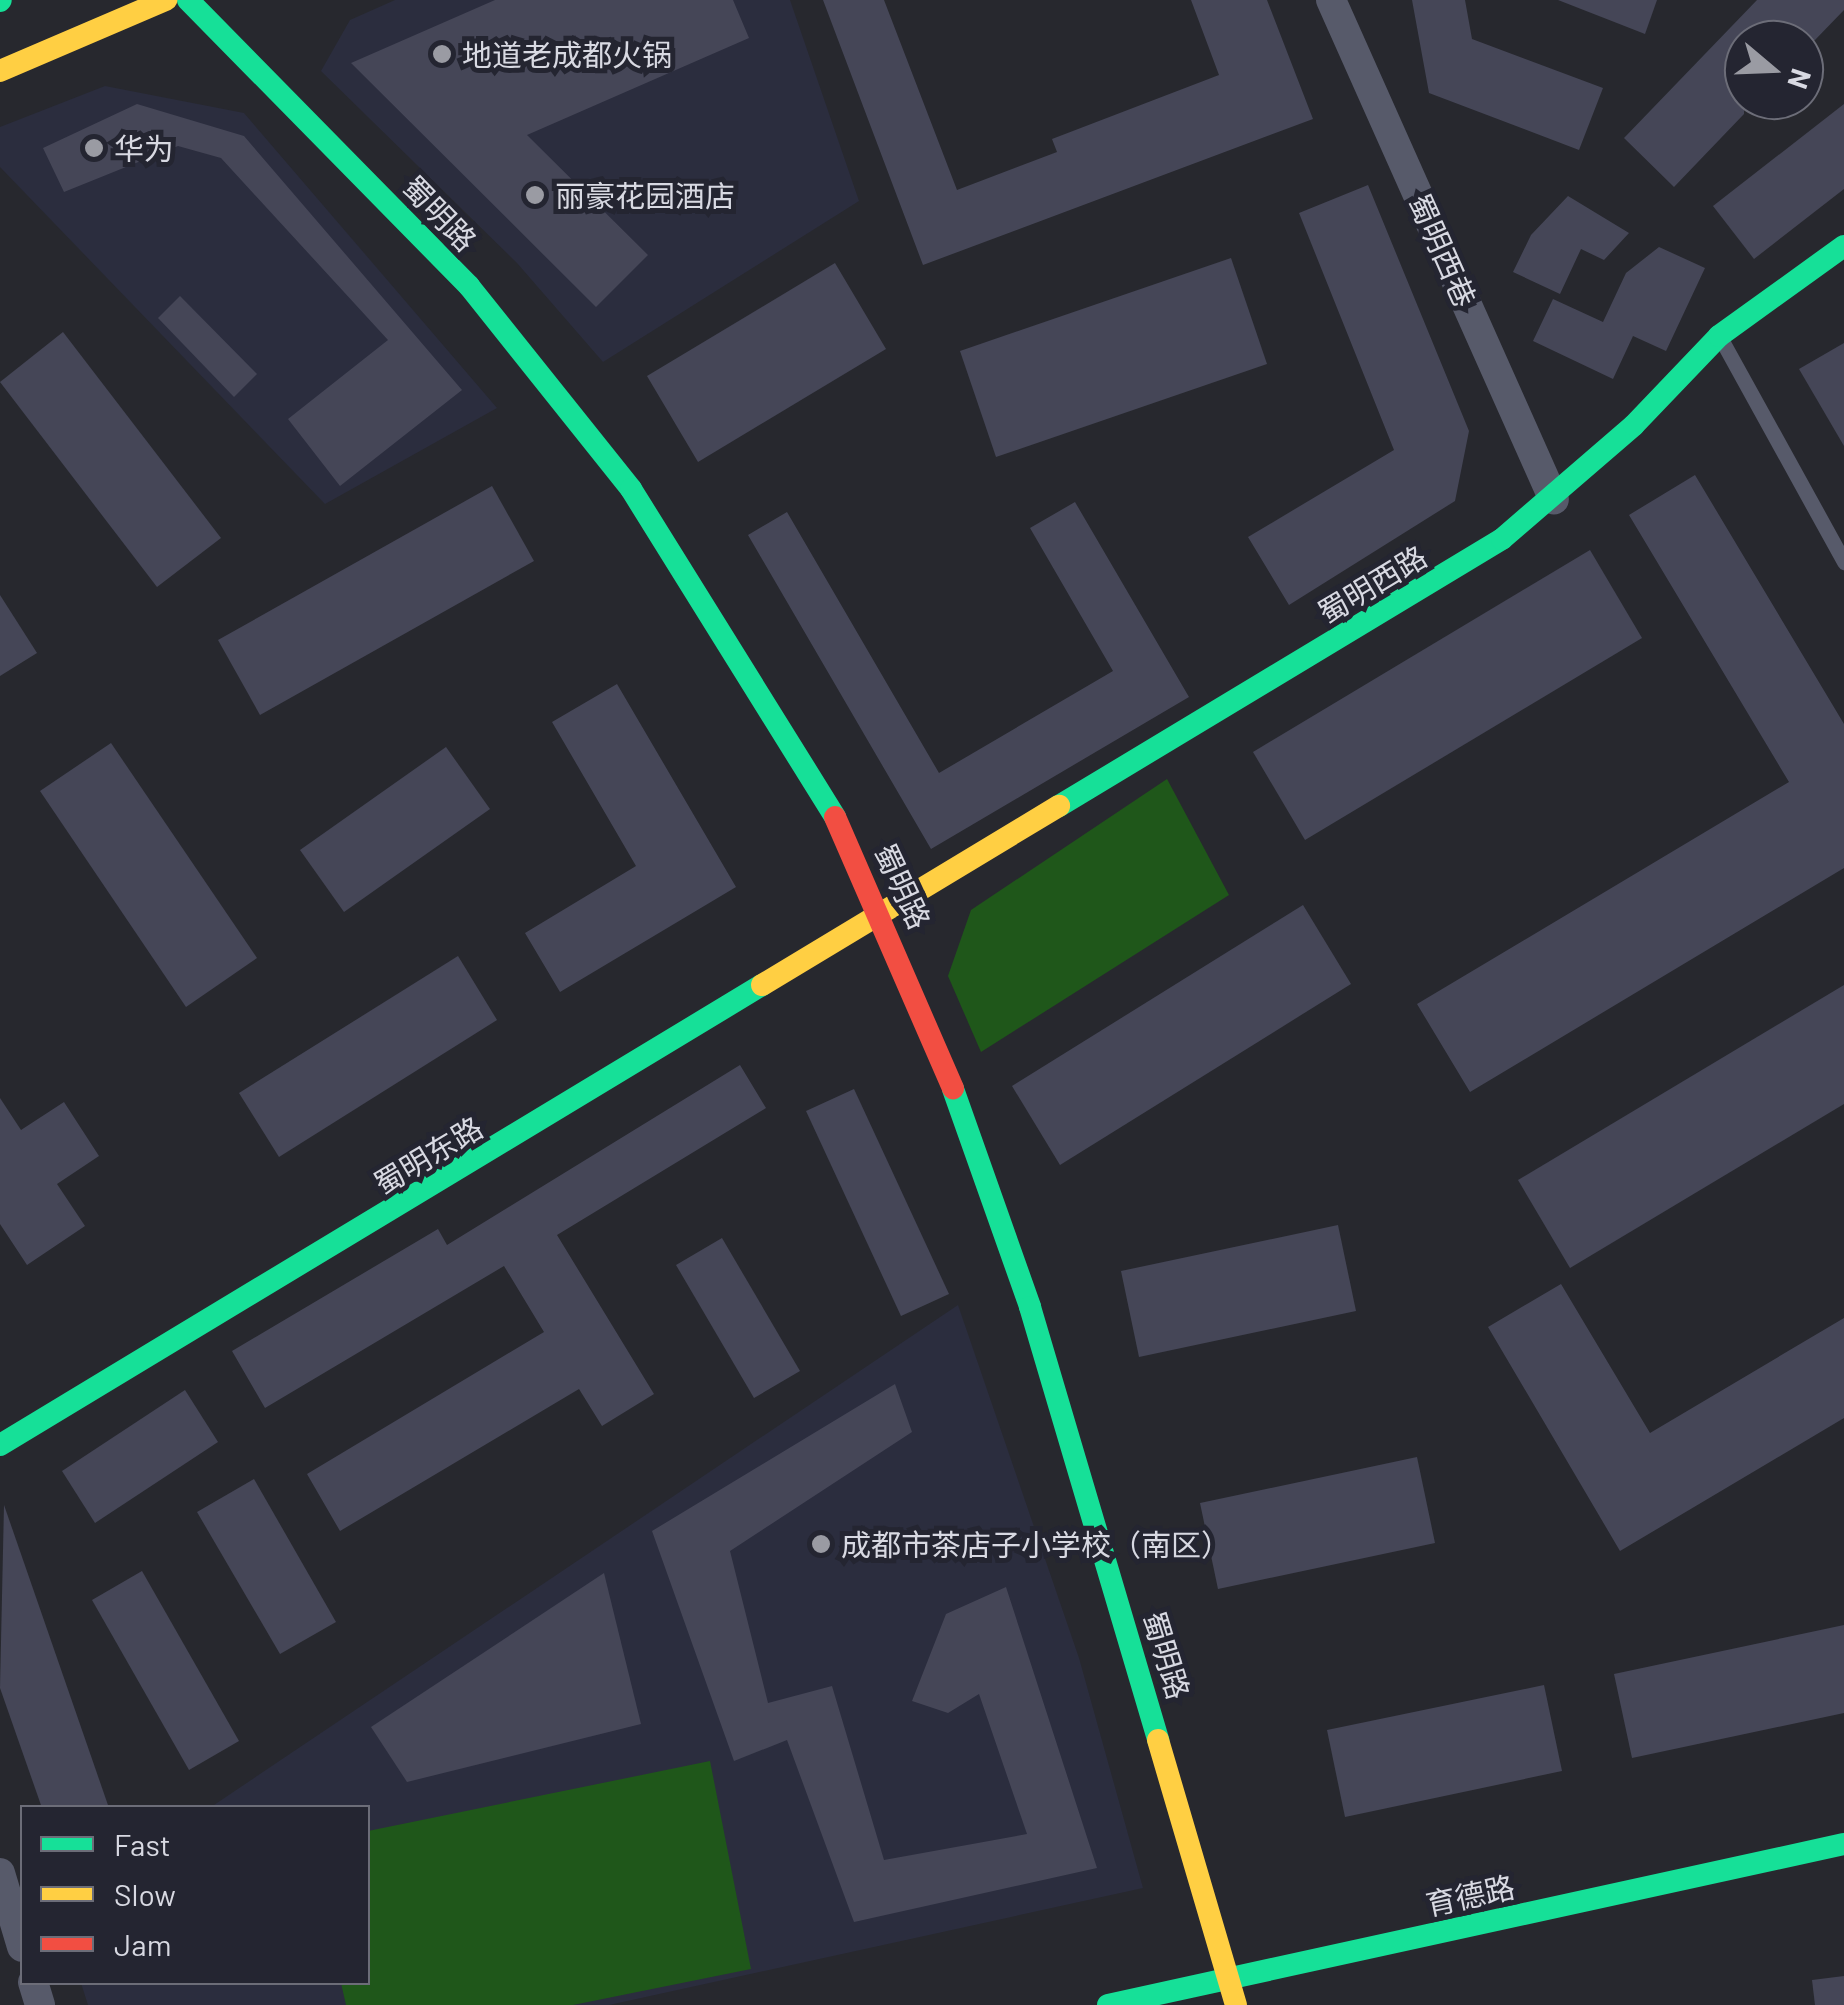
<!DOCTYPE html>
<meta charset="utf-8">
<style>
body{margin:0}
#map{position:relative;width:1844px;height:2005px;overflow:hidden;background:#27282e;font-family:Barlow,"Noto Sans SC",sans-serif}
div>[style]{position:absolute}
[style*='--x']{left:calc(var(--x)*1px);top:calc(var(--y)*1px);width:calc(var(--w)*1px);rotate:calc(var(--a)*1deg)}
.built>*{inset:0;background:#2b2d3e}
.green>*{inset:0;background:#1f571a}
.building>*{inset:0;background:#454657}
.lane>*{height:15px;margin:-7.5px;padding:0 7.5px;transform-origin:7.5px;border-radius:7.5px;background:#575a6a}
.street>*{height:30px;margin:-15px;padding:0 15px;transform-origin:15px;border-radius:15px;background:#575a6a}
.fast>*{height:22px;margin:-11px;padding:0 11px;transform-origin:11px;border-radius:11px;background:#16e098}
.slow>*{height:22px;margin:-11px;padding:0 11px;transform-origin:11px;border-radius:11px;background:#ffcf43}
.jam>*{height:22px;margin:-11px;padding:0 11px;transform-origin:11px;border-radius:11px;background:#f24e42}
.dots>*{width:28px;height:28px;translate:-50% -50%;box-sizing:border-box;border:5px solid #242531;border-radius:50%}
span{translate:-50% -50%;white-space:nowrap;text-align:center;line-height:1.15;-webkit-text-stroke:10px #242531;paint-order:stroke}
.poi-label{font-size:30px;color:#d8d9e2}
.left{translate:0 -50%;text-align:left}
.street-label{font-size:30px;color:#d8d9e2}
.legend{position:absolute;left:20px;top:1805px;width:350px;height:180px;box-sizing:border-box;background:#242531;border:2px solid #6c6d78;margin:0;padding:12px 18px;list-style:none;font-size:30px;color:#d8d9e2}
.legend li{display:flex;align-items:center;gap:20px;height:50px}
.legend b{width:50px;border:2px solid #6c6d78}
.north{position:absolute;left:1724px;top:20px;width:100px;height:100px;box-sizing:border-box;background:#242531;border:2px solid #6c6d78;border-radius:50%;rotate:109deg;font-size:28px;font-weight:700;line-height:40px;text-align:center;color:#d8d9e2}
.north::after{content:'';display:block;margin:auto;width:35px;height:45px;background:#9a9ba3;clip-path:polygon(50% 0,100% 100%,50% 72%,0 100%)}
</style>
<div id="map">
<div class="built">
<i style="clip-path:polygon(395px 0,790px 0,859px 201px,603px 362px,517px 263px,321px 71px,350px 20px)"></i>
<i style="clip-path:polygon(105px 86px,244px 113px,497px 408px,325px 504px,0 167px,0 127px)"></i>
<i style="clip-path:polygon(958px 1305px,1079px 1658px,1143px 1888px,609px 2005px,88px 2005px,81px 1983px,368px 1982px,368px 1808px,211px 1807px)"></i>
</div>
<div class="green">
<i style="clip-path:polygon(1167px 779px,1229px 895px,981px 1052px,948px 976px,971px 910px)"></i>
<i style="clip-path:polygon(710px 1761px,751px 1969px,573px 2005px,346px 2005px,341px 1983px,368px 1982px,368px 1831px)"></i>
</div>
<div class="building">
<i style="clip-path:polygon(495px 0,733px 0,749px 38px,527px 135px,648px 255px,596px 307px,351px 63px)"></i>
<i style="clip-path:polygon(823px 0,884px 0,957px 190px,1057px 152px,1052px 139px,1219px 75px,1191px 0,1267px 0,1313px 119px,923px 265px)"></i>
<i style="clip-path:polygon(1412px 0,1465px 0,1472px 39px,1603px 88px,1579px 150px,1429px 93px)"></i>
<i style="clip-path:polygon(1558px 0,1657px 0,1645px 34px)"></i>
<i style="clip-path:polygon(1757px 0,1844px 0,1844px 10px,1815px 40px,1744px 40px,1744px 114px,1674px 187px,1624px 138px)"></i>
<i style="clip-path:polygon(137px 104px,244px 136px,462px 390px,340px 486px,288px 419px,388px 340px,221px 158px,178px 146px,64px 192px,43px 148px)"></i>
<i style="clip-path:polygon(1844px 104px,1844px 189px,1754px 259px,1713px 206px)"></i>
<i style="clip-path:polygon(1368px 185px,1469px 431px,1455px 501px,1289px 605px,1248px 537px,1394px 450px,1299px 213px)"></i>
<i style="clip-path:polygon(1568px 196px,1629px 233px,1604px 260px,1581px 249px,1560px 294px,1513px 272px,1531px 235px)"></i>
<i style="clip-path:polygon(1659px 247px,1705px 268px,1666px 351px,1633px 336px,1613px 379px,1533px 341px,1553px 299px,1603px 322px,1626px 273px)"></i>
<i style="clip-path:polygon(1231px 258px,1267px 364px,996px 457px,960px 351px)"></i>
<i style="clip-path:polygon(835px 263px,886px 349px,698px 462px,647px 376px)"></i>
<i style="clip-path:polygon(180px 296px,257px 374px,234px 397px,158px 318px)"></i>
<i style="clip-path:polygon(63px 332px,221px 538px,157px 587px,0 382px)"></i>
<i style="clip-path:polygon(1844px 343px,1844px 446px,1799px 369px)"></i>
<i style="clip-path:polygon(1695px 475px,1844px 724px,1844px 868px,1470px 1092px,1417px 1004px,1789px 782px,1629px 515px)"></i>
<i style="clip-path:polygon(492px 486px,534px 561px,260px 715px,218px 640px)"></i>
<i style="clip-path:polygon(1075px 502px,1189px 697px,931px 849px,748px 535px,787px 512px,939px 773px,1113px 671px,1030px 528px)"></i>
<i style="clip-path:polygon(1590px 550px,1642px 638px,1305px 840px,1253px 752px)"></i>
<i style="clip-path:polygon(0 595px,37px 653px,0 676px)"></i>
<i style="clip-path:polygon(617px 684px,736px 887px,560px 992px,525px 933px,636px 866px,552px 722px)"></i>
<i style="clip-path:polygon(111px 743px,257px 958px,186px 1007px,40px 791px)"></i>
<i style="clip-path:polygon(446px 747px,490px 809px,344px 912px,300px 850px)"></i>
<i style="clip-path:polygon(1303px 905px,1351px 984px,1060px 1165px,1012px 1086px)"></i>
<i style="clip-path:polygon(458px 956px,497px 1020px,279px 1157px,239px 1093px)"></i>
<i style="clip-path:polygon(1844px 985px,1844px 1104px,1570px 1268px,1518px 1180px)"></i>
<i style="clip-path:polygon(740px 1065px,766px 1108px,557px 1235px,654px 1394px,602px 1426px,579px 1389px,340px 1531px,307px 1474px,544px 1332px,504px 1266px,265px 1408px,232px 1351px,438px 1229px,447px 1245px)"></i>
<i style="clip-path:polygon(854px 1089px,949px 1294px,901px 1316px,806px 1111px)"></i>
<i style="clip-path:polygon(0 1098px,21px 1130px,64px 1102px,99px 1156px,57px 1184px,85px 1226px,27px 1265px,0 1224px)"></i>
<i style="clip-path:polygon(1338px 1225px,1356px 1311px,1139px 1357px,1121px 1271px)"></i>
<i style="clip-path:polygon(722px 1238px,800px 1371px,754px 1398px,676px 1265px)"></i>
<i style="clip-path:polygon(1561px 1284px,1650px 1433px,1844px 1318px,1844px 1418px,1620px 1551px,1488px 1327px)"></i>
<i style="clip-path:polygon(895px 1384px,912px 1432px,730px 1551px,768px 1703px,832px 1686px,884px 1860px,1027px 1834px,979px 1694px,948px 1713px,912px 1701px,946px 1614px,1006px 1587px,1097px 1868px,854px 1922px,787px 1740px,734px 1761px,652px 1531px)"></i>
<i style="clip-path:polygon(185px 1390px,218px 1442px,95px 1523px,62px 1471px)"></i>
<i style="clip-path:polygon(1417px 1457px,1435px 1543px,1218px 1589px,1200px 1503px)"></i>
<i style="clip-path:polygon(254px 1479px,336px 1622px,280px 1654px,197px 1512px)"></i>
<i style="clip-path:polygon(4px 1505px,109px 1808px,42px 1808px,0 1688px)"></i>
<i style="clip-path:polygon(142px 1571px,239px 1741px,189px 1770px,92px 1600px)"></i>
<i style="clip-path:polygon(604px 1573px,641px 1724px,407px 1782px,371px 1727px)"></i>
<i style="clip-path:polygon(1844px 1625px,1844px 1713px,1632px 1758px,1614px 1674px)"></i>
<i style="clip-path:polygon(1544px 1685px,1562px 1771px,1345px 1817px,1327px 1730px)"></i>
<i style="clip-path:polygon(1844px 1976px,1844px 2005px,1815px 2005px,1812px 1980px)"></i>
</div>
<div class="lane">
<i style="--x:1721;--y:339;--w:255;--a:61.1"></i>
</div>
<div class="street">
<i style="--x:1331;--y:0;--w:547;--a:65.96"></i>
<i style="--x:0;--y:1873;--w:77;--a:73.4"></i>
<i style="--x:33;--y:1982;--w:24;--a:73"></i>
</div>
<div class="fast">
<i style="--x:188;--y:0;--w:401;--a:45.5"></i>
<i style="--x:469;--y:286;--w:260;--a:51.4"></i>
<i style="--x:631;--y:489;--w:386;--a:58.1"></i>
<i style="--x:0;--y:1;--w:1;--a:-45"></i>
<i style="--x:1059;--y:806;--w:517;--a:-31.08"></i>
<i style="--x:1502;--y:539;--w:174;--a:-40.8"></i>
<i style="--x:1634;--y:425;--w:123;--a:-46.3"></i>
<i style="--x:1719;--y:336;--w:154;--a:-35.8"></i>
<i style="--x:953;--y:1089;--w:231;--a:70.5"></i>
<i style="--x:1030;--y:1307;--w:452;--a:73.5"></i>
<i style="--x:0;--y:1445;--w:890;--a:-31.12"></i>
<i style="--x:1108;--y:2005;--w:753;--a:-12.34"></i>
</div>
<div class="slow">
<i style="--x:0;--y:71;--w:181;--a:-23.2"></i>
<i style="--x:762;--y:985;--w:347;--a:-31.1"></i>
<i style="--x:1158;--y:1740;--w:276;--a:73.6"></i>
</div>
<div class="jam">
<i style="--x:835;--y:817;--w:296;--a:66.5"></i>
</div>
<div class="dots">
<i style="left:442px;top:54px;background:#9a9ba3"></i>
<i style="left:94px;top:148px;background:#9a9ba3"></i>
<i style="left:535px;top:195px;background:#9a9ba3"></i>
<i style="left:821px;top:1544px;background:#9a9ba3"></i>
</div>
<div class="poi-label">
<span class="left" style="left:462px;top:54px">地道老成都火锅</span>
<span class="left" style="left:114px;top:148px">华为</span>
<span class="left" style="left:555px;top:195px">丽豪花园酒店</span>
<span class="left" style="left:841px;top:1544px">成都市茶店子小学校（南区）</span>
</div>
<div class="street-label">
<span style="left:440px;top:213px;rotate:46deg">蜀明路</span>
<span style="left:1443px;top:250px;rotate:66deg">蜀明西巷</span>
<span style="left:1372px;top:584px;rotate:-31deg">蜀明西路</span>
<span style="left:903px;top:886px;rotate:65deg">蜀明路</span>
<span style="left:428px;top:1155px;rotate:-31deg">蜀明东路</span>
<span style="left:1167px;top:1655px;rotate:73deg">蜀明路</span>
<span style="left:1470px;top:1895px;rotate:-12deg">育德路</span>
</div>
<ul class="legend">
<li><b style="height:12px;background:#16e098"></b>Fast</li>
<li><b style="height:12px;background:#ffcf43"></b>Slow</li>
<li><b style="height:12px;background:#f24e42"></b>Jam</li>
</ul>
<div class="north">N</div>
</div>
